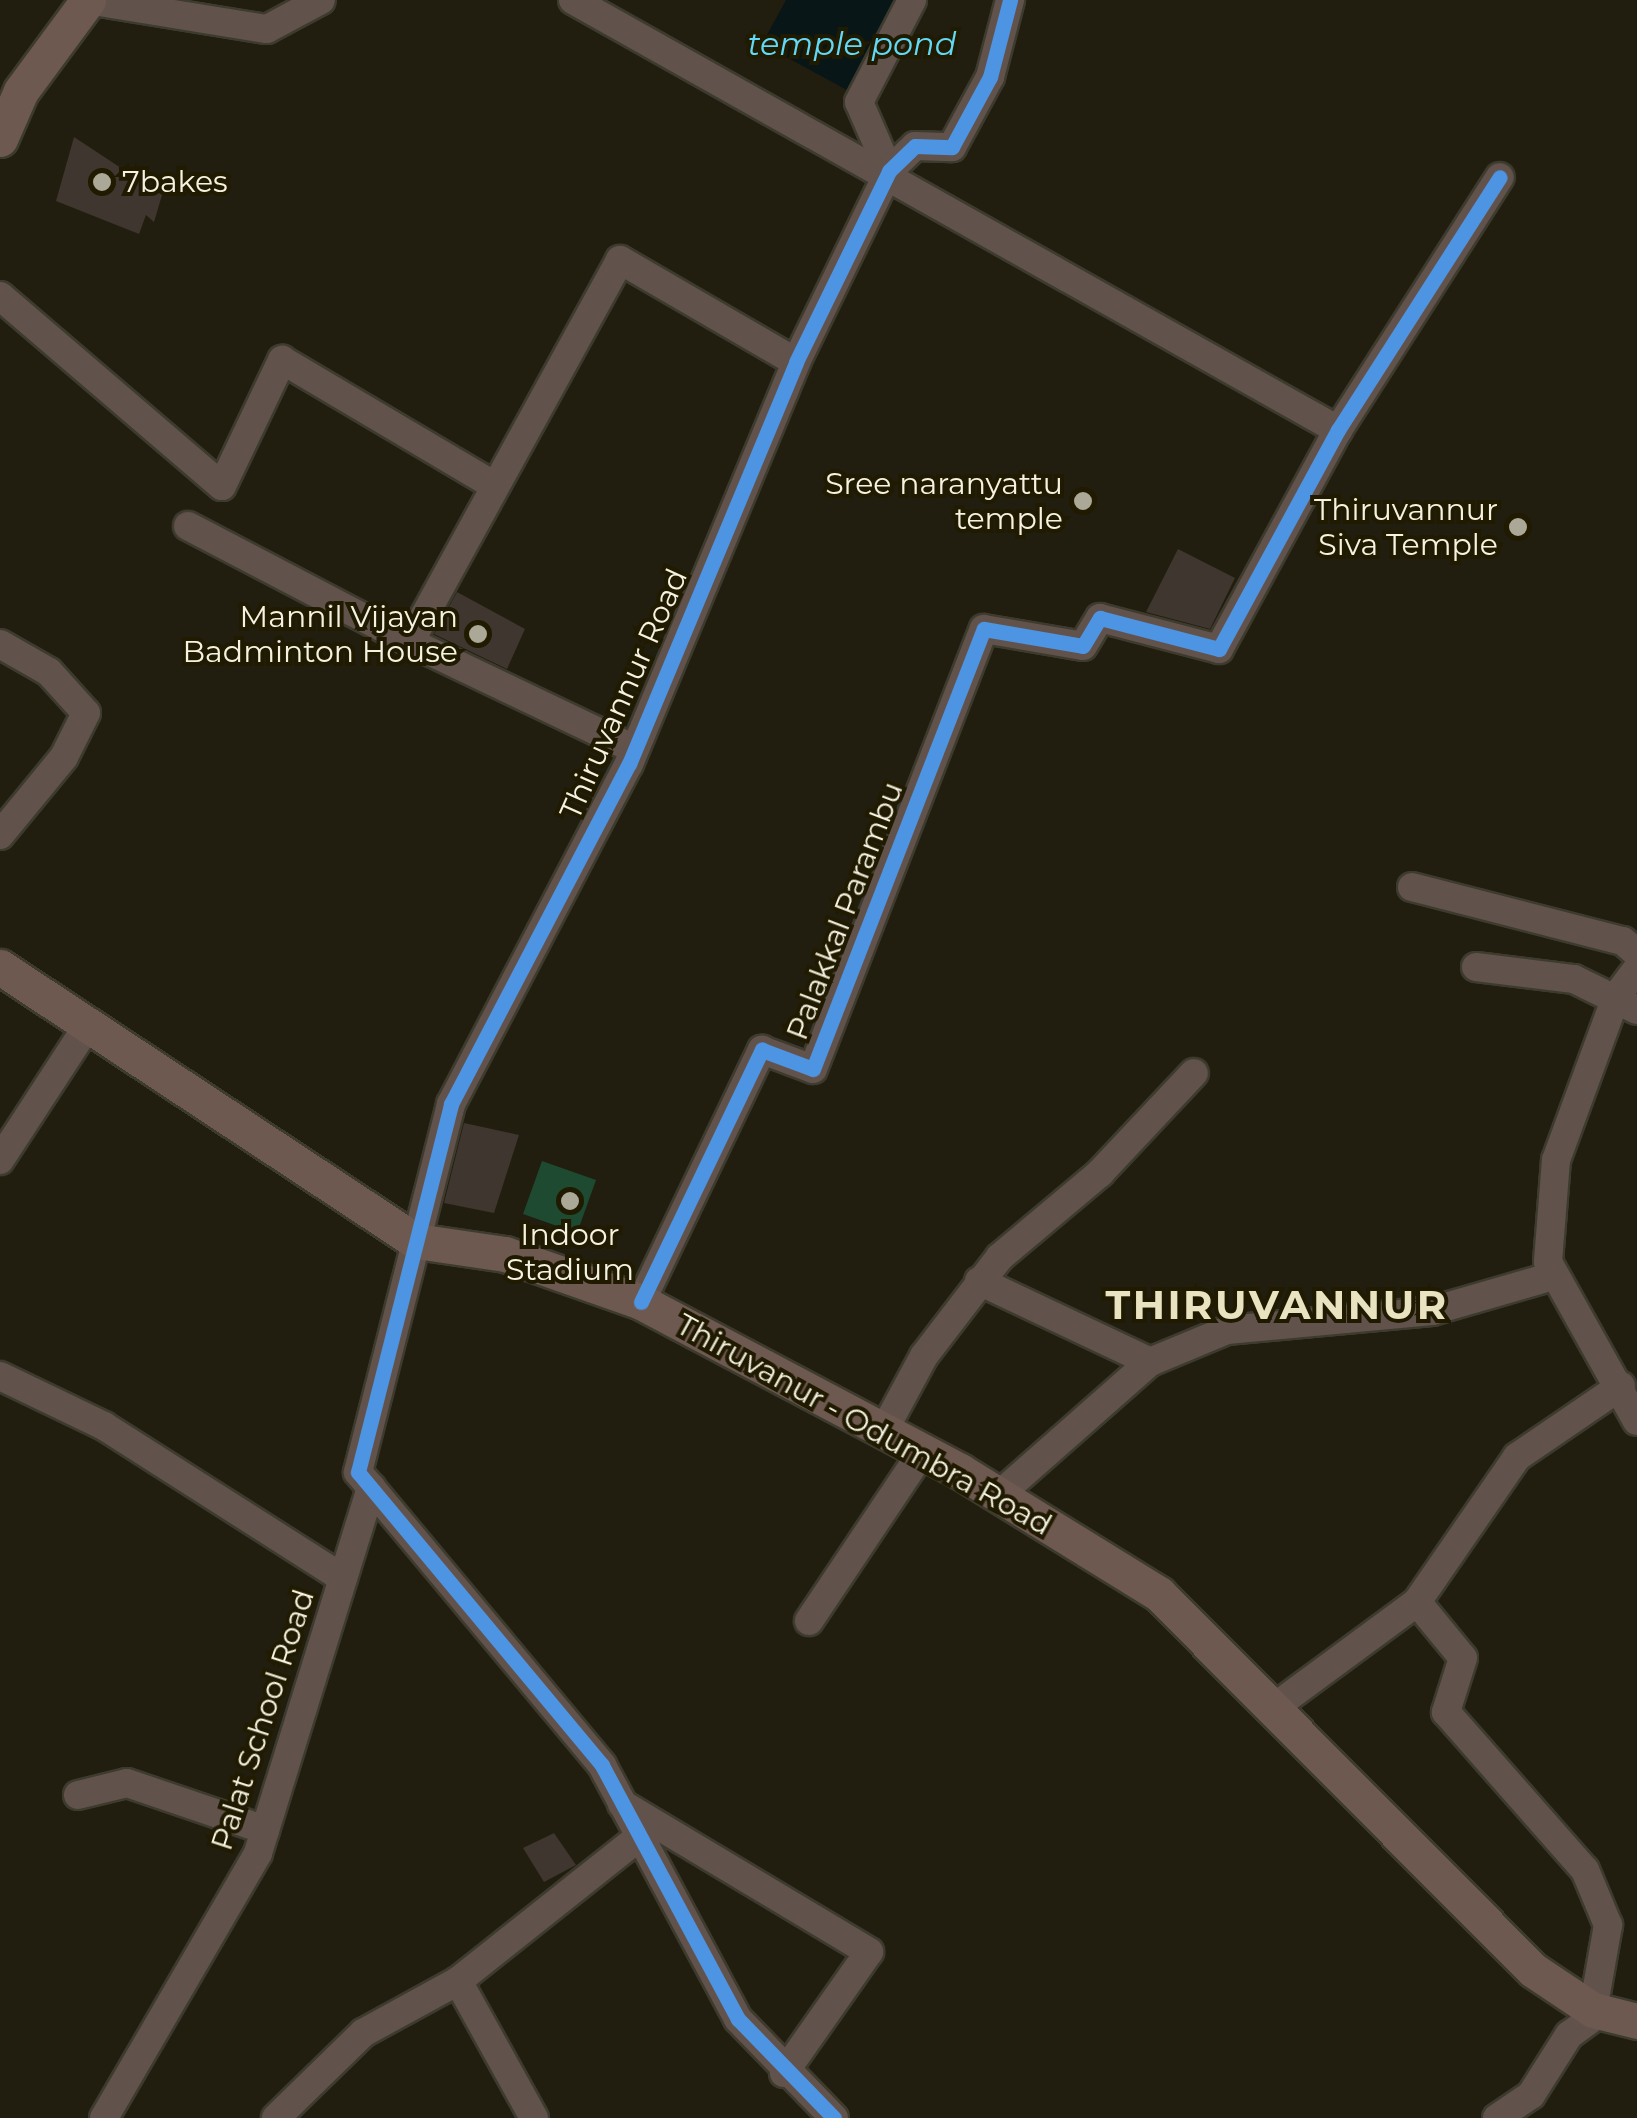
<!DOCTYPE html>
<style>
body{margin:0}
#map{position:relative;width:1637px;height:2118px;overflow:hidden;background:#211e0f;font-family:Montserrat,sans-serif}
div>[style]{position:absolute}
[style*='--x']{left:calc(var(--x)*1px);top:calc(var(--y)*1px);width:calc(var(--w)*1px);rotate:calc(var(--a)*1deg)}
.green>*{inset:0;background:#1d4a30}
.water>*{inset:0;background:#081618}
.building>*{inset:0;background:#3e362f}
.roads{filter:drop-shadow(2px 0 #3d3b2e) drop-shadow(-2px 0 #3d3b2e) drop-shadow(0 2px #3d3b2e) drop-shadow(0 -2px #3d3b2e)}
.minor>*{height:28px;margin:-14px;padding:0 14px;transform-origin:14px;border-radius:14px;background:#62524c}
.major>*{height:35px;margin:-17.5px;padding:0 17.5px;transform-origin:17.5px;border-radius:17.5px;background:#6e5950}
.cycleway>*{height:15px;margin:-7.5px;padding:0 7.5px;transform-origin:7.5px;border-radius:7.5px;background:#4d94e3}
.dots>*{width:28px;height:28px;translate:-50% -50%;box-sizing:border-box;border:5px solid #1f1a00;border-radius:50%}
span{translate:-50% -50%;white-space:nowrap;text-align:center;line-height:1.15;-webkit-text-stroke:8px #1f1a00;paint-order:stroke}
.poi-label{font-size:30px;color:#f5f2e1}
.left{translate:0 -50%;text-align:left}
.right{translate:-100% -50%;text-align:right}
.street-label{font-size:30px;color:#f5f2e1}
.water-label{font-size:32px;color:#62d9f7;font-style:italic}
.district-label{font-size:40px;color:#e9e3c1;font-weight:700;letter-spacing:2.5px}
</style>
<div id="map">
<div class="green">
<i style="clip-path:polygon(542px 1161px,596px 1180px,577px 1233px,523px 1214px)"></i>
</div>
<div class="water">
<i style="clip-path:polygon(786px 0,927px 0,871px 103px,762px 44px)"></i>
</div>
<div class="building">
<i style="clip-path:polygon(74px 137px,162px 195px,154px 222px,146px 215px,139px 234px,56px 201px)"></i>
<i style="clip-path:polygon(1178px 549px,1235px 578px,1210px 629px,1146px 612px)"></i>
<i style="clip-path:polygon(457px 592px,525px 629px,507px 669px,434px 634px)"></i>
<i style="clip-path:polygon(464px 1123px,519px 1135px,494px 1213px,444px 1203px)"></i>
<i style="clip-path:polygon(554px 1833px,576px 1865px,544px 1882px,523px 1848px)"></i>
</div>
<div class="roads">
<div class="minor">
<i style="--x:87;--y:0;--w:182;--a:9.2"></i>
<i style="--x:267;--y:29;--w:61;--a:-28.2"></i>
<i style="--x:573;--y:0;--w:878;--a:29.34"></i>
<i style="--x:889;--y:171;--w:75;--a:-113.5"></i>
<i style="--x:859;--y:102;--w:115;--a:-62.5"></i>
<i style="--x:0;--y:296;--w:292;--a:40.6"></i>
<i style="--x:222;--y:486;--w:140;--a:-64.5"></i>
<i style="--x:282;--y:360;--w:244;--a:30.6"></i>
<i style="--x:188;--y:526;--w:250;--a:27.6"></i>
<i style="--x:0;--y:644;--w:56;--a:29.7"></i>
<i style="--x:49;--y:672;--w:55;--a:47.9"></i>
<i style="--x:86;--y:713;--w:49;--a:116.6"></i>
<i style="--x:64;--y:757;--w:101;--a:129.4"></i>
<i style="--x:634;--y:749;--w:248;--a:-154.5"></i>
<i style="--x:410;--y:642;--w:436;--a:-61.2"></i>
<i style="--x:620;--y:260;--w:203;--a:30.1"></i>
<i style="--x:1412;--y:887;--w:218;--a:14.4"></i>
<i style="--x:1623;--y:941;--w:18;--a:41"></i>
<i style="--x:1476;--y:967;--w:99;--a:7"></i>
<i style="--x:1574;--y:979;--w:70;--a:26.2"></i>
<i style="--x:1637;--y:969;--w:35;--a:127"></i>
<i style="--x:1616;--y:997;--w:174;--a:110.2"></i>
<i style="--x:1556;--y:1160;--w:102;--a:94.5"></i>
<i style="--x:1548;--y:1262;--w:182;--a:60.8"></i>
<i style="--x:0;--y:1160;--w:161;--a:-56.9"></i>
<i style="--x:979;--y:1281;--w:189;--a:25.3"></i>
<i style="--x:1150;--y:1362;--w:83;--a:-22.6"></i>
<i style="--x:1227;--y:1330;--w:206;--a:-5.3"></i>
<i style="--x:1432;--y:1311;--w:126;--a:-16.1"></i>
<i style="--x:641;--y:1302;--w:280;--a:-64.4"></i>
<i style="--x:762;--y:1050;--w:54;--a:20.4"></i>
<i style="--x:813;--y:1069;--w:472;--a:-68.8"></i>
<i style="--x:984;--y:629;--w:100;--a:9.7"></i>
<i style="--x:1083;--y:646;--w:33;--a:-59"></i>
<i style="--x:1100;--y:618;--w:123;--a:14.6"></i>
<i style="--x:1219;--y:649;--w:249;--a:-61.5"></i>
<i style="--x:1338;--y:430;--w:300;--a:-57.4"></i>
<i style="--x:0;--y:1376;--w:115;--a:25.7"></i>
<i style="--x:104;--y:1426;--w:283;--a:32.5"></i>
<i style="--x:883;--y:1432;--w:86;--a:-61.7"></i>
<i style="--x:924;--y:1356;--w:125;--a:-52.5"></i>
<i style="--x:1000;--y:1257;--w:131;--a:-40"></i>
<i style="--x:1100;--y:1173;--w:137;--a:-46.8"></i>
<i style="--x:999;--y:1495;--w:201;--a:-41.4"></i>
<i style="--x:1417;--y:1602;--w:72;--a:50.6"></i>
<i style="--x:1463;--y:1658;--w:57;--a:107.5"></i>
<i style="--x:1446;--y:1712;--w:210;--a:48.7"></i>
<i style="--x:1585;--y:1870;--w:60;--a:67.3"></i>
<i style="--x:1608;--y:1925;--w:86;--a:100"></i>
<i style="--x:809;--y:1621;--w:203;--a:-56.2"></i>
<i style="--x:1272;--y:1709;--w:180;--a:-36.4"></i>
<i style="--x:1417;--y:1602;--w:176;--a:-55.4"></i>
<i style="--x:1517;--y:1457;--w:126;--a:-34.3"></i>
<i style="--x:78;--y:1795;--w:50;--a:-13.8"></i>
<i style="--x:127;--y:1783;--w:146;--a:18.8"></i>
<i style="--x:622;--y:1804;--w:288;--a:30.9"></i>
<i style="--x:869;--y:1952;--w:148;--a:125.1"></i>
<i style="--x:104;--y:2118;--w:306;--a:-59.8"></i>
<i style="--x:258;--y:1853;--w:383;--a:-72.8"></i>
<i style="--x:276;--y:2118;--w:122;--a:-44.3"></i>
<i style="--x:363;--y:2033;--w:108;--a:-28.7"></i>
<i style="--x:534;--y:2118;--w:157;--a:-119"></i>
<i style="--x:458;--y:1981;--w:231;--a:-38.5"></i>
<i style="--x:834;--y:2118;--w:138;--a:-134.1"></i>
<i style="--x:738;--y:2019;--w:288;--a:-118.2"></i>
<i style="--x:602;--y:1765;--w:381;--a:-129.8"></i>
<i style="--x:358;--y:1472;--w:380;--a:-75.8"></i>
<i style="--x:451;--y:1104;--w:384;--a:-62.4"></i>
<i style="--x:629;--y:764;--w:435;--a:-67.4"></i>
<i style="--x:796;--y:362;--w:212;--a:-64"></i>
<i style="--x:889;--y:171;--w:36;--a:-44"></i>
<i style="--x:915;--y:146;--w:37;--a:2"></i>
<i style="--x:952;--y:147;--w:80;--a:-61.5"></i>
<i style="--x:990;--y:77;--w:80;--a:-75.4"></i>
<i style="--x:1497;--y:2118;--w:41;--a:-34.1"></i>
<i style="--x:1531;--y:2095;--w:71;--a:-57.7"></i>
<i style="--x:1569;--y:2035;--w:37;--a:-36"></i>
</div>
<div class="major">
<i style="--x:0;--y:139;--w:52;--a:-66.4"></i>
<i style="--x:21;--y:91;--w:113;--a:-53.6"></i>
<i style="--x:0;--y:967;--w:498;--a:33.4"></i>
<i style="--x:416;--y:1241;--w:90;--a:8.3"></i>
<i style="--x:505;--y:1254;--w:144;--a:19.4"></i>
<i style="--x:641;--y:1302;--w:361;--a:27.9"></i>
<i style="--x:960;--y:1471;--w:234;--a:31.7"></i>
<i style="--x:1159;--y:1594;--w:530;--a:45.15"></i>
<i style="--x:1533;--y:1970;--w:72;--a:33.7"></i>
<i style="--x:1593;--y:2010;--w:45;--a:14"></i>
</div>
</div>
<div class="cycleway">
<i style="--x:641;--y:1302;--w:280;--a:-64.4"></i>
<i style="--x:762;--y:1050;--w:54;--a:20.4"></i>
<i style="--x:813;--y:1069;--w:472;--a:-68.8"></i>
<i style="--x:984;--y:629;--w:100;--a:9.7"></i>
<i style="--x:1083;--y:646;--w:33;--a:-59"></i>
<i style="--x:1100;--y:618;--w:123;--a:14.6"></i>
<i style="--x:1219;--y:649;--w:249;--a:-61.5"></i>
<i style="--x:1338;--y:430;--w:300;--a:-57.4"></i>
<i style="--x:834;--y:2118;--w:138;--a:-134.1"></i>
<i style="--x:738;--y:2019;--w:288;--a:-118.2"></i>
<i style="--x:602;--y:1765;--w:381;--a:-129.8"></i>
<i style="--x:358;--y:1472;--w:380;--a:-75.8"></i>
<i style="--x:451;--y:1104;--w:384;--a:-62.4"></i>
<i style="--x:629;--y:764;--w:435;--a:-67.4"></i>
<i style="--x:796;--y:362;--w:212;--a:-64"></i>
<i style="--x:889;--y:171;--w:36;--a:-44"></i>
<i style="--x:915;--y:146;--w:37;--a:2"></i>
<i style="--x:952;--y:147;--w:80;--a:-61.5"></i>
<i style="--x:990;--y:77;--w:80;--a:-75.4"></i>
</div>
<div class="dots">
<i style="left:102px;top:182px;background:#aba898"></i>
<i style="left:1083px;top:501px;background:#aba898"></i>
<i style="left:1518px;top:527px;background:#aba898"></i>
<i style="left:478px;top:634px;background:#aba898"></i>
<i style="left:570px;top:1201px;background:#aba898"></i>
</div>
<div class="poi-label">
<span class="left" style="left:122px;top:182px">7bakes</span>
<span class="right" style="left:1063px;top:501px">Sree naranyattu<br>temple</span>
<span class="right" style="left:1498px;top:527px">Thiruvannur<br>Siva Temple</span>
<span class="right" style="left:458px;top:634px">Mannil Vijayan<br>Badminton House</span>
<span style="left:570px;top:1252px">Indoor<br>Stadium</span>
</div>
<div class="street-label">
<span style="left:624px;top:694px;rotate:-66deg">Thiruvannur Road</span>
<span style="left:845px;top:911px;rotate:-69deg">Palakkal Parambu</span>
<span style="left:864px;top:1425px;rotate:29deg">Thiruvanur - Odumbra Road</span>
<span style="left:263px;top:1720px;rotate:-72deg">Palat School Road</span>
</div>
<div class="water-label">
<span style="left:852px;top:44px">temple pond</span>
</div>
<div class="district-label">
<span style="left:1277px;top:1305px">THIRUVANNUR</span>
</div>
</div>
